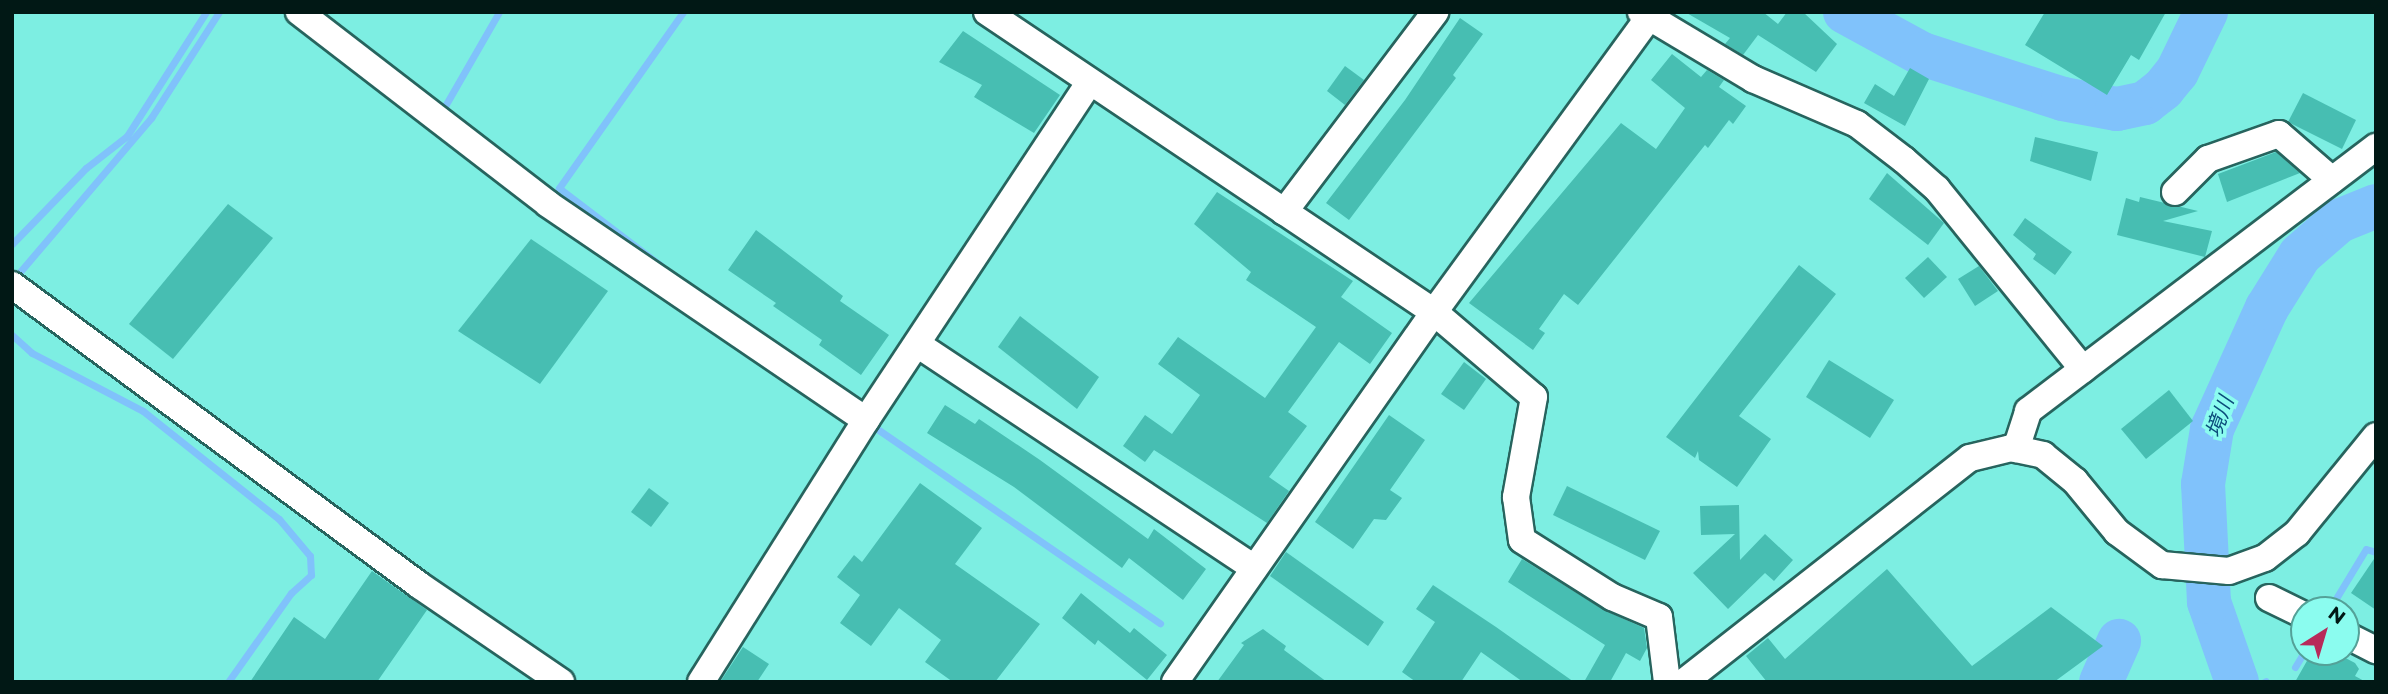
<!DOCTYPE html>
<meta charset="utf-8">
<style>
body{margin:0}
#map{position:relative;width:2388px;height:694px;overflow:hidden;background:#7deee2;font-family:Montserrat,"Noto Sans JP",sans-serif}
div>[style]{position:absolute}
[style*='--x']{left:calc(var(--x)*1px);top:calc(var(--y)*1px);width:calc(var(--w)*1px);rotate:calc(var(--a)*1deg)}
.stream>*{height:7px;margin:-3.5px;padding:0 3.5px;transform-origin:3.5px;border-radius:3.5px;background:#80c2fb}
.river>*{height:44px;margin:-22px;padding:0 22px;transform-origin:22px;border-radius:22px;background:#80c2fb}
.building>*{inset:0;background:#47beb2}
.roads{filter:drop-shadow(2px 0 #27645e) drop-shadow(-2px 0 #27645e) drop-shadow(0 2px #27645e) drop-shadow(0 -2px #27645e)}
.minor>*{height:26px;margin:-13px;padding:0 13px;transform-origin:13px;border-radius:13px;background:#fff}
span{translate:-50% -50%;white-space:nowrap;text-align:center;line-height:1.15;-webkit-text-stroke:7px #8bfcef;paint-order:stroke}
.water-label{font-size:21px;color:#0b4c7a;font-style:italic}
.frame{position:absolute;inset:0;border:14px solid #011815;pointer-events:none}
.north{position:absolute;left:2290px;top:596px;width:70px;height:70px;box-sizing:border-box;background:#8bfcef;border:2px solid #54a198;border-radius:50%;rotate:37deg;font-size:19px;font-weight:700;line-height:28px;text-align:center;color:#011815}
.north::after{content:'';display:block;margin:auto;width:24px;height:32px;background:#b8295a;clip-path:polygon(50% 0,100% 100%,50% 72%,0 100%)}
</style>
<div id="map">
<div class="stream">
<i style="--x:445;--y:106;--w:108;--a:-60.1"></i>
<i style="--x:12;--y:244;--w:106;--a:-45.8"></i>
<i style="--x:86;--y:168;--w:52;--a:-38"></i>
<i style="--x:127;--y:136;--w:147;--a:-57.5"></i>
<i style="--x:660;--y:265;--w:127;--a:-142.7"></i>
<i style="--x:559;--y:188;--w:215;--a:-54.8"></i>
<i style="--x:19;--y:273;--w:204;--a:-49.6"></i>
<i style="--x:151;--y:118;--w:126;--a:-57.3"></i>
<i style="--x:12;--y:335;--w:27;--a:42"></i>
<i style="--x:32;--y:353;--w:125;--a:27.6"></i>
<i style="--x:143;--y:411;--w:174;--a:38.5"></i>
<i style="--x:279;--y:519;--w:48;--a:50"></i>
<i style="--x:310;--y:556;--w:19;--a:87"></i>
<i style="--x:311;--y:575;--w:27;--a:138"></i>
<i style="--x:291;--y:593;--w:109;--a:125.3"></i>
<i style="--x:870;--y:424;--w:352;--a:34.5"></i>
<i style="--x:2329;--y:610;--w:71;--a:-58.8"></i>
<i style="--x:2366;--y:549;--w:10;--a:17"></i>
<i style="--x:2295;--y:667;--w:17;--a:-59"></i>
<i style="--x:2264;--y:682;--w:2;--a:-27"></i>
</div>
<div class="river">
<i style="--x:1845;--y:12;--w:88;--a:28.6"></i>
<i style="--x:1922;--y:54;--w:148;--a:17.7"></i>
<i style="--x:2063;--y:99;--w:55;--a:10.5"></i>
<i style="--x:2117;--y:109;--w:29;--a:-12"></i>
<i style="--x:2145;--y:103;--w:23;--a:-38"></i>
<i style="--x:2163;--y:89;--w:22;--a:-51"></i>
<i style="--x:2177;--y:72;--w:67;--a:-64.2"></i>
<i style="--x:2101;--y:682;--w:45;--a:-66.3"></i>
<i style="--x:2237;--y:682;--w:85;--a:-109.3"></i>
<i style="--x:2209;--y:602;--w:118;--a:-92.9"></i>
<i style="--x:2203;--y:484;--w:56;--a:-80.7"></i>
<i style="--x:2212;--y:429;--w:133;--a:-65.6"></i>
<i style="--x:2267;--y:308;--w:62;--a:-58.1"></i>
<i style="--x:2300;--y:255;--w:52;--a:-41.1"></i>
<i style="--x:2339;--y:221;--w:40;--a:-22"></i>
</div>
<div class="building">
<i style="clip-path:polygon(1685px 12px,1763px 12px,1778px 24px,1787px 12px,1803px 12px,1837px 44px,1816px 72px,1758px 35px,1743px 55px,1725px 44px,1730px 38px)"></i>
<i style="clip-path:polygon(2045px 12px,2166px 12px,2139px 60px,2131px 55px,2107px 95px,2025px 45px)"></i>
<i style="clip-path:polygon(1460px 18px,1483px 34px,1453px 75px,1456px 78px,1349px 220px,1326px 203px,1405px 100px)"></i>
<i style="clip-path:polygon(963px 31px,1060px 95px,1034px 133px,974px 97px,982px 85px,939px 62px)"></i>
<i style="clip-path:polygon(1672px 54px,1701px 77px,1707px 70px,1724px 80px,1719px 87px,1746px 106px,1733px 124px,1729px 120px,1708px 148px,1705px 145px,1578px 305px,1564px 294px,1539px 329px,1545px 333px,1533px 350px,1469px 303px,1621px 123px,1656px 149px,1685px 108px,1651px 80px)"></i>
<i style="clip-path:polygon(1345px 66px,1364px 80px,1345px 105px,1327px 91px)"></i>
<i style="clip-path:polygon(1910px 68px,1929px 79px,1905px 126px,1864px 103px,1875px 84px,1894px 96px)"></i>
<i style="clip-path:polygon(2303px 93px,2356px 120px,2342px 149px,2288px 122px)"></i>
<i style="clip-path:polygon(2035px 137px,2098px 152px,2091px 181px,2030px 161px)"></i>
<i style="clip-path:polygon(2276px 152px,2300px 173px,2227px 202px,2218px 174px)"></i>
<i style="clip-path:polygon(1887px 173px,1944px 223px,1928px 245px,1869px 199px)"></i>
<i style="clip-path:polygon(1217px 192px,1353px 281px,1341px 297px,1392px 333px,1370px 364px,1339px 342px,1288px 412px,1307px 426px,1269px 477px,1289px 491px,1267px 523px,1154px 450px,1145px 462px,1123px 446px,1145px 415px,1172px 434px,1200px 395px,1158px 364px,1178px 337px,1265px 398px,1316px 327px,1246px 280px,1251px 272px,1194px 224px)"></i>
<i style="clip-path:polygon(2140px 197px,2198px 211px,2163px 221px,2212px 231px,2205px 257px,2117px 235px,2126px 198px,2139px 202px)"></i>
<i style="clip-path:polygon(228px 204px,273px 238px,173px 359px,129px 324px)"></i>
<i style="clip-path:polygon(2025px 218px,2072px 252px,2055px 275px,2033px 259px,2036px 254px,2013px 235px)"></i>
<i style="clip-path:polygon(756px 230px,843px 296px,840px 301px,889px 335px,861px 375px,819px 345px,822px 340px,773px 306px,776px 303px,728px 270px)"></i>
<i style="clip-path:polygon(531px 239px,608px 291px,540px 384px,458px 331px)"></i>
<i style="clip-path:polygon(1928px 257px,1947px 277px,1924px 298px,1905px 278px)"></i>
<i style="clip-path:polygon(1799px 265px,1836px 294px,1739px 416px,1771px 439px,1737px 487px,1699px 460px,1698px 451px,1695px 458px,1666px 437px)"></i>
<i style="clip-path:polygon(1979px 266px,1998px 291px,1975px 306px,1958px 279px)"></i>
<i style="clip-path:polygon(1020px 316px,1099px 377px,1077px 409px,998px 347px)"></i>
<i style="clip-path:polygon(1829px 360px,1894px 400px,1870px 438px,1806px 397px)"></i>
<i style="clip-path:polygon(1464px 362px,1486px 379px,1464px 410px,1441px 394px)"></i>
<i style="clip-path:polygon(2169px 390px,2193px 421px,2146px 459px,2121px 429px)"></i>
<i style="clip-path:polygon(945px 405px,975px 424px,979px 419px,1040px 460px,1148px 539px,1154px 529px,1206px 569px,1183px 600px,1129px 558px,1122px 568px,1014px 487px,927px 433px)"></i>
<i style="clip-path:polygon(1389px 415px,1425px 440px,1390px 490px,1402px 498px,1386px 520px,1374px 519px,1353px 549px,1315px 522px)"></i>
<i style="clip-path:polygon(920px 483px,982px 528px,955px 564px,1040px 624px,995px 682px,953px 682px,925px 662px,941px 640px,899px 608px,871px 646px,840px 623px,860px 595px,837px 577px,854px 555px,862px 562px)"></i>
<i style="clip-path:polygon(1567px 486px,1660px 531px,1645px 560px,1553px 515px)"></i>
<i style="clip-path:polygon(649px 488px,669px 503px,651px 527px,631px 512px)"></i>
<i style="clip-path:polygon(1739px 505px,1740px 560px,1765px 534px,1793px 560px,1774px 581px,1765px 573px,1728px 609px,1693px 573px,1735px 534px,1701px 535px,1700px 506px)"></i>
<i style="clip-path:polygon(1286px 552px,1384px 622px,1368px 646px,1270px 576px)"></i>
<i style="clip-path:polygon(2376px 556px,2376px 610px,2351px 593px)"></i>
<i style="clip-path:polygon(1522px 559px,1604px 610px,1644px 628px,1647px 648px,1640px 661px,1626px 653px,1610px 682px,1584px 682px,1605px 645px,1508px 582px)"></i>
<i style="clip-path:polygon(1887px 569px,1972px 666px,2051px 607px,2103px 646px,2054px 682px,1767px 682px,1746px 656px,1768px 638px,1785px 659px)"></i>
<i style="clip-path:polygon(372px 571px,427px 610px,377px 682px,250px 682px,294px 617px,325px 639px)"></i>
<i style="clip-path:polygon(1433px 585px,1496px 627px,1574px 682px,1523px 682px,1481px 652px,1461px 682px,1416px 682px,1402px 672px,1435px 622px,1416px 609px)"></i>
<i style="clip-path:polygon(1081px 593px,1130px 633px,1134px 628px,1167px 655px,1147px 680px,1098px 640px,1095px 645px,1062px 618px)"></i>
<i style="clip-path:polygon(1263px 629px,1286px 646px,1284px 650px,1327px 682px,1217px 682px,1244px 645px,1241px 643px)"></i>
<i style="clip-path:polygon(743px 647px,769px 664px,757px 682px,720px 682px)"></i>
<i style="clip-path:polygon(2312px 652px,2330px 662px,2336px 653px,2355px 663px,2359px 669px,2355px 676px,2366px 682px,2295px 682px)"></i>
</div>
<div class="roads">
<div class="minor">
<i style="--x:299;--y:12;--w:314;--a:37.6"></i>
<i style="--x:548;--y:204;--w:384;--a:34.2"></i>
<i style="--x:987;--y:12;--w:538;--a:33.87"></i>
<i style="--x:1434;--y:312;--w:131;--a:40.4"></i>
<i style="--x:1534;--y:397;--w:102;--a:100.2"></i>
<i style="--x:1516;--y:497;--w:43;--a:82.1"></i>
<i style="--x:1522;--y:540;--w:107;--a:32.3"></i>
<i style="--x:1612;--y:597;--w:51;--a:23.1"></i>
<i style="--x:1659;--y:617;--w:65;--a:83"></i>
<i style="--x:1641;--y:12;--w:131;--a:30.9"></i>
<i style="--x:1753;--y:79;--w:113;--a:23.4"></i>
<i style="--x:1857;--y:124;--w:59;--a:37.5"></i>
<i style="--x:1904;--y:160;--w:44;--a:41.3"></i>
<i style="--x:1937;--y:189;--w:232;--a:51"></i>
<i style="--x:2175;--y:192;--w:47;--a:-45"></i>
<i style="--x:2208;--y:159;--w:75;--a:-19.4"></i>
<i style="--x:2279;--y:134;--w:70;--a:41"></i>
<i style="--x:1284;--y:212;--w:251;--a:-52.9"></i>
<i style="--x:12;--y:285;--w:506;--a:36.39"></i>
<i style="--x:419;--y:585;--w:172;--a:34.3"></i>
<i style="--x:917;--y:344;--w:405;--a:33.6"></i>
<i style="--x:2016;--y:449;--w:40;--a:-72"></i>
<i style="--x:2028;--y:411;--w:437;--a:-37.2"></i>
<i style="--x:2269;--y:598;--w:39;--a:26"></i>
<i style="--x:2346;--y:635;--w:34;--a:27"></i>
<i style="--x:701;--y:682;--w:310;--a:-57.8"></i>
<i style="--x:866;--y:420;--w:405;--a:-56.5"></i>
<i style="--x:1175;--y:682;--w:452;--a:-55"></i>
<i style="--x:1434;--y:312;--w:371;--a:-53.9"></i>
<i style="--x:1684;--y:682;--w:363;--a:-38.1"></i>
<i style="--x:1970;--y:458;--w:42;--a:-13.7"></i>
<i style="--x:2011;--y:448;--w:33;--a:12"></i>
<i style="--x:2043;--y:455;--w:41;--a:39.1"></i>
<i style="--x:2075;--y:481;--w:66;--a:50.5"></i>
<i style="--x:2117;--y:532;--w:56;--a:36.3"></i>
<i style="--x:2162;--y:565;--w:67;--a:5.1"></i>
<i style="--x:2229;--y:571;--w:38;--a:-20"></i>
<i style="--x:2265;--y:558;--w:41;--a:-38"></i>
<i style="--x:2297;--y:533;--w:125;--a:-50.8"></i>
</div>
</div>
<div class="water-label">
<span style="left:2220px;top:417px;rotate:-70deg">境川</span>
</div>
<div class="frame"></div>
<div class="north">N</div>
</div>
